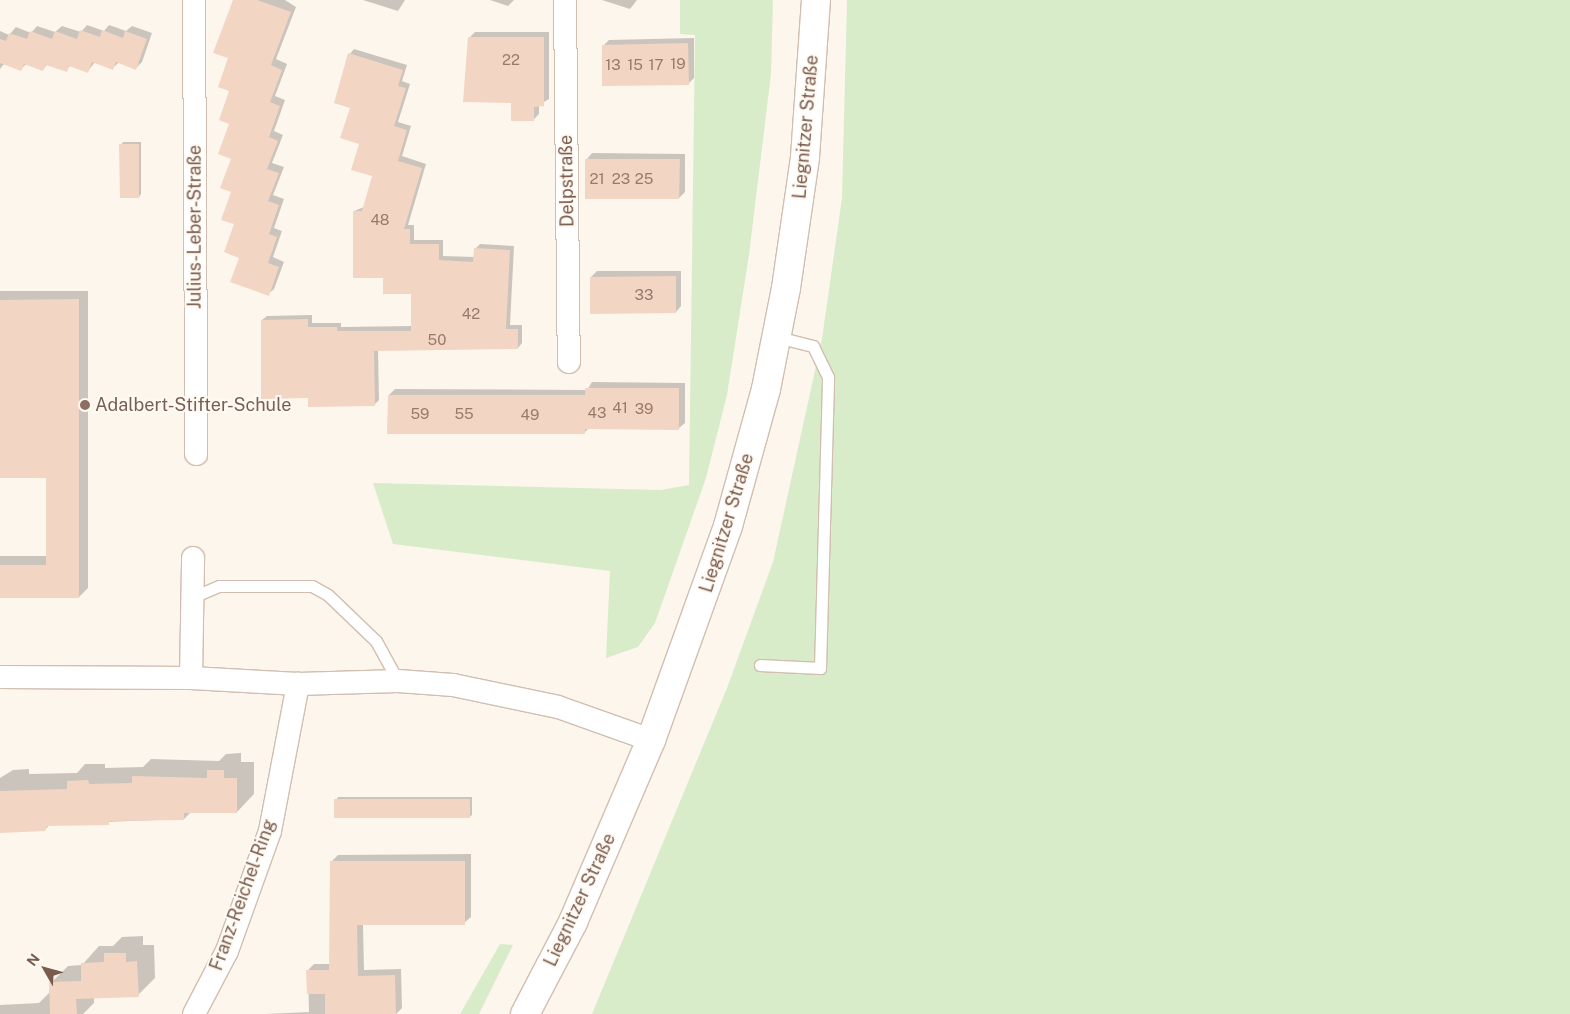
<!DOCTYPE html>
<meta charset="utf-8">
<style>
body{margin:0}
#map{position:relative;width:1570px;height:1014px;overflow:hidden;background:#fdf6ec;font-family:"Public Sans",sans-serif}
div>[style]{position:absolute}
[style*='--x']{left:calc(var(--x)*1px);top:calc(var(--y)*1px);width:calc(var(--w)*1px);rotate:calc(var(--a)*1deg)}
.green>*{inset:0;background:#d8ecc9}
.shadow>*{inset:0;background:#0003}
.building>*{inset:0;background:#f3d5c3}
.roads{filter:drop-shadow(1px 0 #d1beb0) drop-shadow(-1px 0 #d1beb0) drop-shadow(0 1px #d1beb0) drop-shadow(0 -1px #d1beb0)}
.lane>*{height:11px;margin:-5.5px;padding:0 5.5px;transform-origin:5.5px;border-radius:5.5px;background:#fff}
.street>*{height:22px;margin:-11px;padding:0 11px;transform-origin:11px;border-radius:11px;background:#fff}
.secondary>*{height:28px;margin:-14px;padding:0 14px;transform-origin:14px;border-radius:14px;background:#fff}
.dots>*{width:14px;height:14px;translate:-50% -50%;box-sizing:border-box;border:2px solid #fffaf3;border-radius:50%}
span{translate:-50% -50%;white-space:nowrap;text-align:center;line-height:1.15;-webkit-text-stroke:4px #fffaf3;paint-order:stroke}
.number-label{font-size:15px;color:#987a6a}
.number-label span{-webkit-text-stroke-width:0}
.street-label{font-size:18px;color:#7a5c4d}
.education-label{font-size:18px;color:#785e54}
.left{translate:0 -50%;text-align:left}
.north{position:absolute;left:20px;top:944px;width:50px;height:50px;-webkit-text-stroke:4px #fffaf3;paint-order:stroke;rotate:308deg;font-size:14px;font-weight:700;line-height:20px;text-align:center;color:#7a5c4d}
.north::after{content:'';display:block;margin:auto;width:18px;height:22px;background:#7a5c4d;clip-path:polygon(50% 0,100% 100%,50% 72%,0 100%)}
</style>
<div id="map">
<div class="green">
<i style="clip-path:polygon(680px 0,773px 0,771px 74px,749px 255px,727px 395px,706px 478px,655px 623px,638px 647px,606px 658px,610px 571px,393px 544px,373px 483px,661px 490px,689px 485px,695px 35px,680px 34px)"></i>
<i style="clip-path:polygon(847px 0,1570px 0,1570px 1014px,592px 1014px,727px 688px,773px 562px,822px 339px,842px 198px)"></i>
<i style="clip-path:polygon(500px 944px,513px 945px,479px 1014px,460px 1014px)"></i>
</div>
<div class="shadow">
<i style="clip-path:polygon(234px 0,285px 0,296px 7px,276px 59px,287px 64px,275px 96px,285px 100px,274px 131px,283px 135px,272px 163px,284px 167px,273px 195px,284px 199px,274px 228px,282px 231px,273px 257px,284px 262px,274px 289px,268px 294px,240px 257px,236px 224px,230px 57px)"></i>
<i style="clip-path:polygon(363px 0,405px 0,398px 11px)"></i>
<i style="clip-path:polygon(490px 0,514px 0,508px 6px)"></i>
<i style="clip-path:polygon(602px 0,637px 0,630px 9px)"></i>
<i style="clip-path:polygon(87px 25px,104px 31px,109px 25px,126px 31px,132px 26px,152px 33px,142px 62px,136px 68px,119px 62px,113px 68px,95px 62px,88px 71px,71px 65px,66px 70px,48px 64px,43px 69px,26px 64px,21px 69px,4px 64px,0 69px,0 31px,9px 35px,16px 27px,31px 33px,37px 26px,55px 32px,62px 26px,81px 32px)"></i>
<i style="clip-path:polygon(475px 32px,549px 32px,549px 99px,539px 105px,539px 114px,533px 120px,512px 101px,469px 38px)"></i>
<i style="clip-path:polygon(694px 38px,694px 78px,689px 83px,603px 46px,609px 40px)"></i>
<i style="clip-path:polygon(354px 49px,407px 65px,402px 81px,410px 84px,398px 122px,411px 126px,402px 156px,426px 164px,408px 225px,414px 225px,414px 240px,443px 240px,443px 256px,474px 257px,475px 249px,480px 244px,514px 246px,510px 325px,522px 325px,522px 343px,518px 348px,378px 350px,379px 400px,374px 405px,309px 397px,262px 320px,267px 316px,312px 315px,312px 323px,341px 323px,341px 327px,412px 326px,413px 293px,384px 276px,354px 211px,364px 207px,373px 175px,351px 107px,350px 54px)"></i>
<i style="clip-path:polygon(123px 142px,141px 142px,141px 194px,139px 197px,121px 145px)"></i>
<i style="clip-path:polygon(592px 153px,685px 154px,685px 192px,679px 198px,587px 159px)"></i>
<i style="clip-path:polygon(597px 271px,681px 271px,681px 306px,676px 312px,591px 277px)"></i>
<i style="clip-path:polygon(0 291px,88px 291px,88px 588px,79px 597px,0 597px,0 556px,48px 556px,48px 476px,0 477px)"></i>
<i style="clip-path:polygon(592px 382px,685px 383px,685px 423px,679px 428px,589px 428px,584px 433px,389px 395px,395px 389px,587px 390px)"></i>
<i style="clip-path:polygon(241px 753px,241px 762px,254px 762px,254px 794px,237px 812px,191px 812px,184px 819px,50px 824px,45px 830px,0 831px,0 778px,13px 770px,29px 769px,29px 774px,77px 773px,85px 764px,105px 764px,105px 768px,143px 767px,151px 759px,219px 761px,226px 754px)"></i>
<i style="clip-path:polygon(338px 797px,472px 797px,472px 815px,469px 817px,336px 800px)"></i>
<i style="clip-path:polygon(471px 854px,471px 917px,464px 923px,363px 924px,364px 970px,401px 969px,402px 1008px,396px 1014px,265px 1014px,309px 1012px,308px 970px,314px 964px,330px 964px,331px 862px,338px 855px)"></i>
<i style="clip-path:polygon(143px 936px,143px 945px,154px 945px,155px 978px,138px 995px,94px 997px,94px 1003px,83px 1014px,0 1014px,0 1005px,39px 1003px,49px 993px,51px 983px,68px 966px,82px 965px,99px 946px,113px 946px,122px 937px)"></i>
</div>
<div class="building">
<i style="clip-path:polygon(233px 0,257px 0,291px 12px,271px 65px,282px 70px,270px 102px,280px 106px,269px 137px,278px 141px,267px 169px,279px 173px,268px 201px,279px 205px,269px 234px,277px 237px,268px 263px,279px 267px,269px 296px,230px 282px,239px 258px,224px 252px,234px 224px,221px 220px,231px 192px,220px 188px,231px 159px,218px 154px,229px 124px,219px 120px,229px 91px,218px 87px,228px 58px,213px 53px)"></i>
<i style="clip-path:polygon(80px 30px,100px 37px,102px 30px,123px 38px,125px 31px,147px 39px,136px 70px,116px 62px,113px 70px,92px 62px,88px 73px,69px 66px,67px 72px,46px 65px,43px 71px,24px 64px,21px 71px,0 63px,0 39px,6px 41px,9px 33px,27px 39px,30px 31px,52px 39px,55px 31px,77px 39px)"></i>
<i style="clip-path:polygon(468px 37px,544px 37px,544px 106px,534px 107px,534px 121px,511px 121px,511px 103px,463px 102px)"></i>
<i style="clip-path:polygon(688px 43px,689px 85px,602px 86px,602px 45px)"></i>
<i style="clip-path:polygon(348px 53px,403px 70px,398px 86px,406px 88px,394px 126px,407px 130px,398px 161px,422px 168px,404px 229px,410px 229px,410px 244px,439px 244px,439px 260px,473px 262px,474px 248px,510px 250px,506px 329px,518px 329px,518px 349px,374px 351px,375px 406px,308px 407px,308px 398px,261px 399px,261px 320px,308px 319px,308px 327px,337px 327px,337px 331px,411px 331px,411px 294px,383px 294px,383px 278px,353px 278px,353px 211px,362px 211px,372px 176px,351px 170px,359px 144px,340px 138px,350px 108px,334px 103px)"></i>
<i style="clip-path:polygon(119px 144px,139px 144px,139px 198px,120px 198px)"></i>
<i style="clip-path:polygon(585px 159px,680px 159px,679px 199px,585px 199px)"></i>
<i style="clip-path:polygon(676px 276px,676px 313px,590px 314px,590px 277px)"></i>
<i style="clip-path:polygon(79px 299px,79px 598px,0 598px,0 565px,46px 565px,46px 478px,0 478px,0 300px)"></i>
<i style="clip-path:polygon(585px 388px,679px 388px,679px 430px,585px 429px,585px 434px,387px 434px,388px 395px,585px 395px)"></i>
<i style="clip-path:polygon(207px 770px,224px 770px,224px 778px,237px 778px,237px 813px,184px 813px,184px 820px,109px 821px,109px 825px,47px 826px,45px 831px,0 833px,0 791px,67px 789px,67px 781px,88px 780px,89px 784px,132px 783px,132px 776px,207px 778px)"></i>
<i style="clip-path:polygon(334px 799px,470px 799px,470px 818px,334px 818px)"></i>
<i style="clip-path:polygon(330px 861px,465px 861px,465px 925px,357px 925px,358px 976px,395px 975px,396px 1014px,325px 1014px,325px 994px,307px 994px,306px 970px,329px 970px)"></i>
<i style="clip-path:polygon(104px 953px,126px 953px,126px 962px,137px 961px,139px 997px,76px 999px,77px 1014px,50px 1014px,49px 982px,81px 981px,81px 963px,104px 962px)"></i>
</div>
<div class="roads">
<div class="lane">
<i style="--x:193;--y:597;--w:28;--a:-23"></i>
<i style="--x:219;--y:586;--w:93;--a:0"></i>
<i style="--x:312;--y:586;--w:18;--a:29"></i>
<i style="--x:328;--y:595;--w:66;--a:43.8"></i>
<i style="--x:376;--y:641;--w:46;--a:61.2"></i>
<i style="--x:760;--y:665;--w:60;--a:2.9"></i>
<i style="--x:820;--y:668;--w:291;--a:-88.4"></i>
<i style="--x:828;--y:377;--w:34;--a:-116"></i>
<i style="--x:813;--y:346;--w:36;--a:-166"></i>
</div>
<div class="street">
<i style="--x:194;--y:0;--w:454;--a:89.7"></i>
<i style="--x:565;--y:0;--w:362;--a:89.4"></i>
<i style="--x:0;--y:677;--w:191;--a:0.3"></i>
<i style="--x:191;--y:678;--w:107;--a:3.2"></i>
<i style="--x:298;--y:684;--w:100;--a:-1.7"></i>
<i style="--x:398;--y:681;--w:55;--a:4.2"></i>
<i style="--x:453;--y:685;--w:107;--a:11.8"></i>
<i style="--x:558;--y:707;--w:99;--a:19.5"></i>
<i style="--x:191;--y:678;--w:120;--a:-89"></i>
<i style="--x:194;--y:1014;--w:71;--a:-62.4"></i>
<i style="--x:227;--y:951;--w:127;--a:-70.3"></i>
<i style="--x:270;--y:831;--w:150;--a:-79.2"></i>
</div>
<div class="secondary">
<i style="--x:525;--y:1014;--w:104;--a:-62.4"></i>
<i style="--x:573;--y:922;--w:198;--a:-66.8"></i>
<i style="--x:651;--y:740;--w:227;--a:-70.2"></i>
<i style="--x:728;--y:526;--w:142;--a:-74.5"></i>
<i style="--x:766;--y:389;--w:103;--a:-78.8"></i>
<i style="--x:786;--y:288;--w:132;--a:-81.7"></i>
<i style="--x:805;--y:157;--w:157;--a:-86"></i>
</div>
</div>
<div class="dots">
<i style="left:85px;top:405px;background:#8d6e63"></i>
</div>
<div class="number-label">
<span style="left:511px;top:60px">22</span>
<span style="left:678px;top:64px">19</span>
<span style="left:613px;top:65px">13</span>
<span style="left:635px;top:65px">15</span>
<span style="left:656px;top:65px">17</span>
<span style="left:597px;top:179px">21</span>
<span style="left:621px;top:179px">23</span>
<span style="left:644px;top:179px">25</span>
<span style="left:380px;top:220px">48</span>
<span style="left:644px;top:295px">33</span>
<span style="left:471px;top:314px">42</span>
<span style="left:437px;top:340px">50</span>
<span style="left:620px;top:408px">41</span>
<span style="left:644px;top:409px">39</span>
<span style="left:597px;top:413px">43</span>
<span style="left:420px;top:414px">59</span>
<span style="left:464px;top:414px">55</span>
<span style="left:530px;top:415px">49</span>
</div>
<div class="street-label">
<span style="left:806px;top:127px;rotate:-85deg">Liegnitzer Straße</span>
<span style="left:567px;top:181px;rotate:-91deg">Delpstraße</span>
<span style="left:195px;top:227px;rotate:-90deg">Julius-Leber-Straße</span>
<span style="left:727px;top:523px;rotate:-73deg">Liegnitzer Straße</span>
<span style="left:243px;top:895px;rotate:-70deg">Franz-Reichel-Ring</span>
<span style="left:580px;top:900px;rotate:-65deg">Liegnitzer Straße</span>
</div>
<div class="education-label">
<span class="left" style="left:95px;top:405px">Adalbert-Stifter-Schule</span>
</div>
<div class="north">N</div>
</div>
